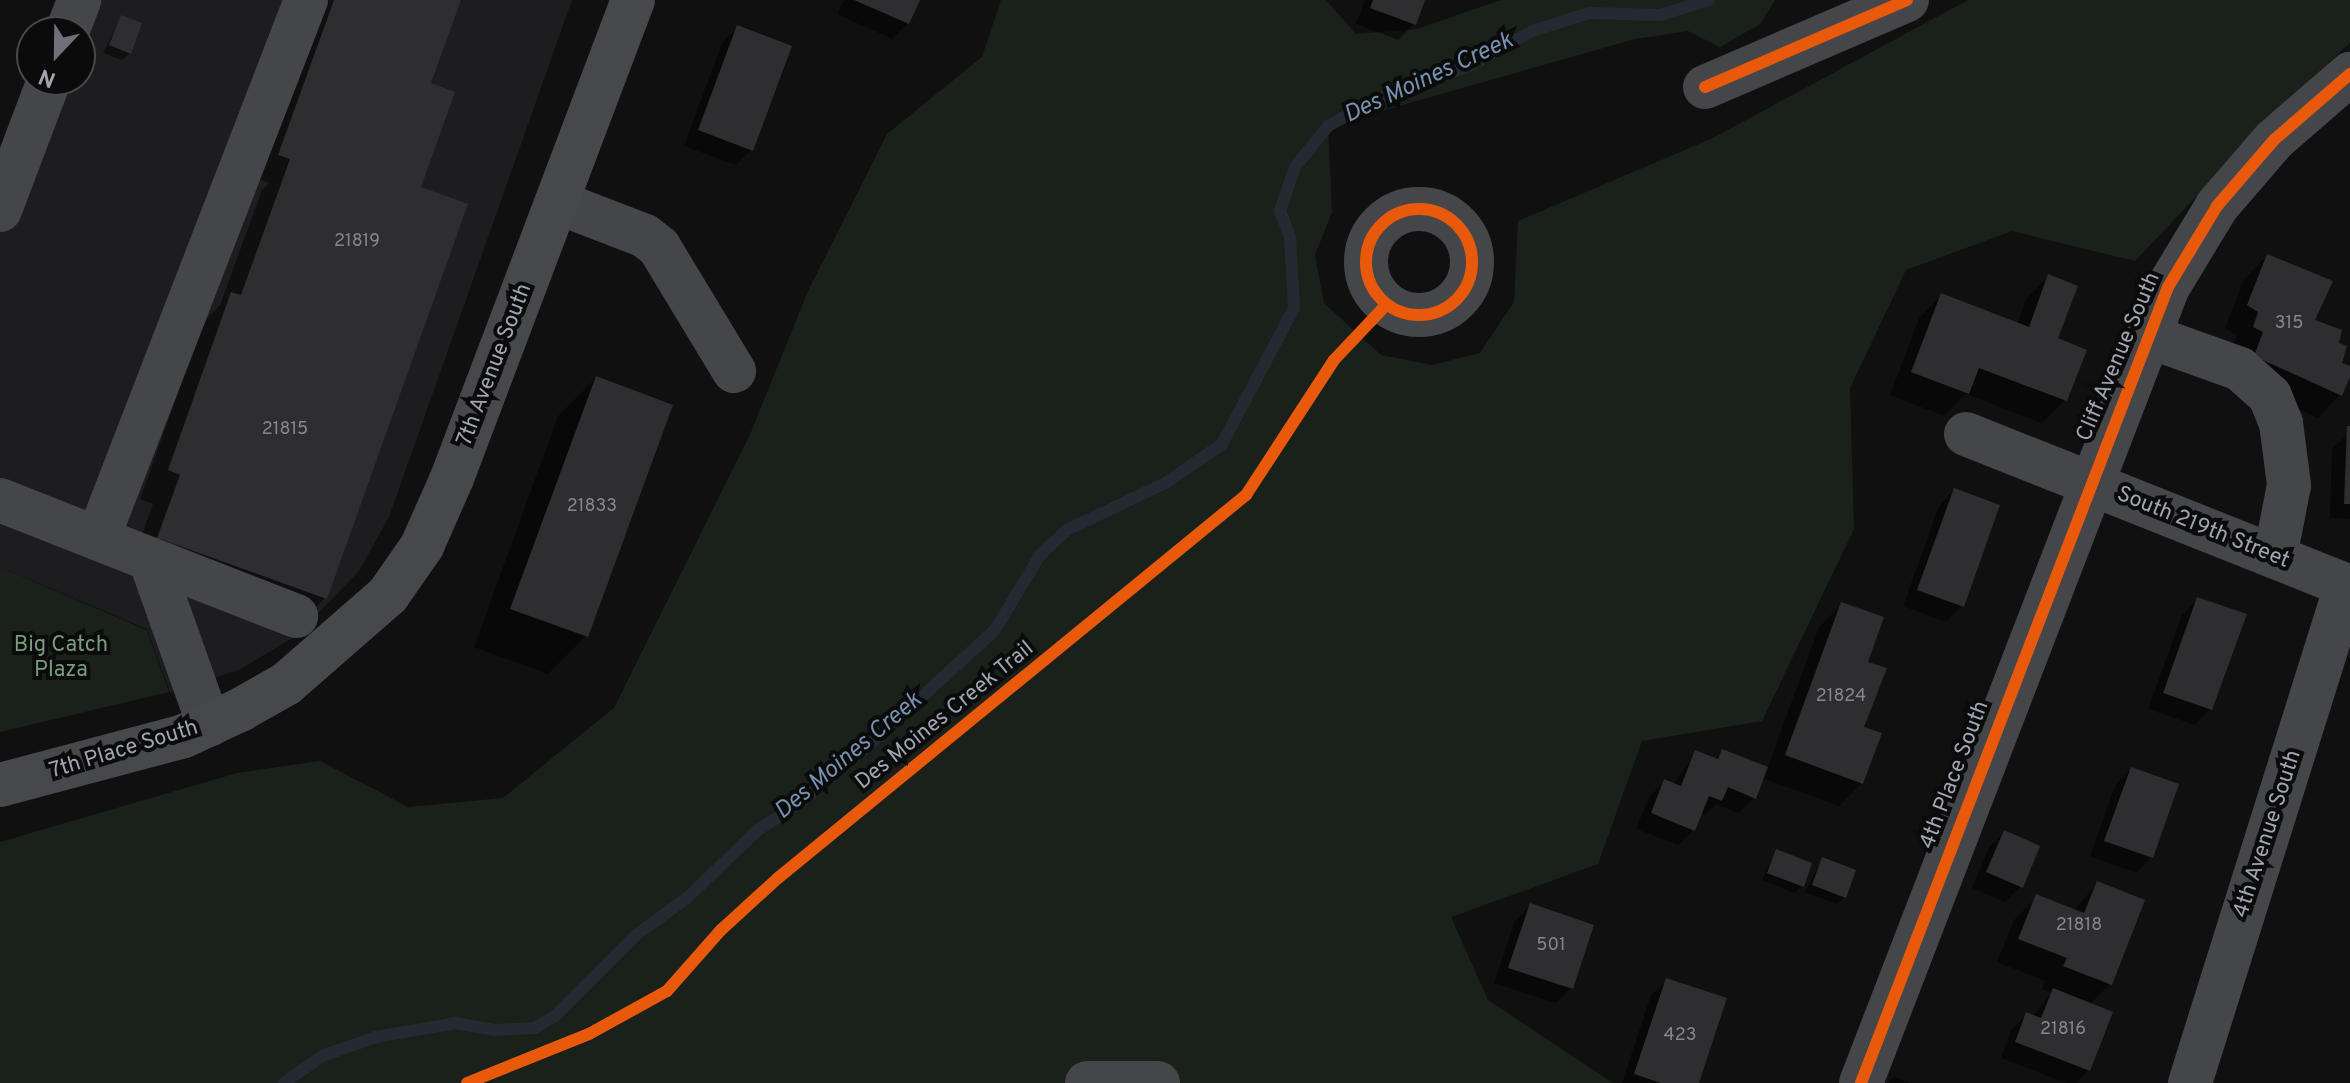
<!DOCTYPE html>
<style>
body{margin:0}
#map{position:relative;width:2350px;height:1083px;overflow:hidden;background:#101011;font-family:Overpass,sans-serif}
div>[style]{position:absolute}
[style*='--x']{left:calc(var(--x)*1px);top:calc(var(--y)*1px);width:calc(var(--w)*1px);rotate:calc(var(--a)*1deg)}
.built>*{inset:0;background:#1d1d1f}
.green>*{inset:0;background:#1a211b}
.shadow>*{inset:0;background:#0007}
.stream>*{height:12px;margin:-6px;padding:0 6px;transform-origin:6px;border-radius:6px;background:#242a31}
.building>*{inset:0;background:#2e2e30}
.minor>*{height:44px;margin:-22px;padding:0 22px;transform-origin:22px;border-radius:22px;background:#454649}
.minor>.ring{margin:-22px;padding:0;box-sizing:content-box;background:none;border:44px solid #454649;border-radius:50%}
.major>*{height:44px;margin:-22px;padding:0 22px;transform-origin:22px;border-radius:22px;background:#47484b}
.cycleway>*{height:12px;margin:-6px;padding:0 6px;transform-origin:6px;border-radius:6px;background:#e8590c}
.cycleway>.ring{margin:-6px;padding:0;box-sizing:content-box;background:none;border:12px solid #e8590c;border-radius:50%}
span{translate:-50% -50%;white-space:nowrap;text-align:center;line-height:1.15;-webkit-text-stroke:8px #0b0b0c;paint-order:stroke}
.number-label{font-size:18px;color:#848792}
.number-label span{-webkit-text-stroke-width:0}
.street-label{font-size:22px;color:#a1a5b2}
.park-label{font-size:22px;color:#779d7d}
.water-label{font-size:24px;color:#7790ae;font-style:italic}
.north{position:absolute;left:16px;top:16px;width:80px;height:80px;box-sizing:border-box;background:#0b0b0c;border:2px solid #47494e;border-radius:50%;rotate:202deg;font-size:22px;font-weight:700;line-height:32px;text-align:center;color:#a1a5b2}
.north::after{content:'';display:block;margin:auto;width:28px;height:36px;background:#6e717a;clip-path:polygon(50% 0,100% 100%,50% 72%,0 100%)}
</style>
<div id="map">
<div class="built">
<i style="clip-path:polygon(57px 0,572px 0,389px 517px,359px 571px,297px 635px,239px 670px,170px 692px,147px 629px,0 567px,0 157px,32px 80px,80px 80px,80px 32px,45px 32px)"></i>
</div>
<div class="green">
<i style="clip-path:polygon(1001px 0,1326px 0,1356px 34px,1417px 29px,1501px 0,1775px 0,1760px 24px,1720px 47px,1688px 31px,1635px 39px,1328px 126px,1332px 212px,1315px 255px,1324px 303px,1381px 355px,1432px 365px,1480px 353px,1514px 302px,1518px 221px,1713px 138px,1968px 0,2350px 0,2350px 43px,2290px 98px,2135px 261px,2012px 231px,1906px 270px,1850px 388px,1854px 529px,1762px 721px,1642px 741px,1598px 864px,1451px 917px,1488px 1000px,1613px 1083px,0 1083px,0 842px,237px 773px,320px 761px,408px 807px,503px 798px,614px 708px,749px 437px,808px 291px,887px 134px,982px 57px)"></i>
<i style="clip-path:polygon(0 567px,147px 630px,169px 692px,0 732px)"></i>
</div>
<div class="shadow">
<i style="clip-path:polygon(320px 0,459px 0,428px 85px,325px 598px,296px 627px,130px 567px,153px 504px,140px 499px,203px 323px,220px 305px,262px 190px,269px 183px,257px 178px)"></i>
<i style="clip-path:polygon(844px 0,918px 0,908px 23px,892px 39px,837px 14px)"></i>
<i style="clip-path:polygon(1365px 0,1423px 0,1414px 24px,1398px 40px,1356px 24px)"></i>
<i style="clip-path:polygon(121px 18px,130px 53px,122px 60px,103px 53px)"></i>
<i style="clip-path:polygon(737px 28px,751px 150px,736px 165px,684px 146px,722px 43px)"></i>
<i style="clip-path:polygon(2267px 256px,2312px 321px,2337px 344px,2339px 364px,2350px 368px,2340px 395px,2318px 418px,2232px 379px,2231px 350px,2237px 335px,2225px 328px,2244px 279px)"></i>
<i style="clip-path:polygon(2049px 276px,2055px 340px,2084px 351px,2065px 400px,2042px 423px,1966px 394px,1944px 416px,1890px 395px,1919px 318px,1942px 295px,2017px 324px,2026px 299px)"></i>
<i style="clip-path:polygon(596px 378px,586px 636px,548px 674px,474px 647px,558px 416px)"></i>
<i style="clip-path:polygon(2350px 433px,2350px 519px,2330px 518px,2332px 448px)"></i>
<i style="clip-path:polygon(1954px 490px,1962px 606px,1946px 622px,1903px 606px,1939px 506px)"></i>
<i style="clip-path:polygon(2198px 599px,2210px 709px,2195px 725px,2148px 709px,2182px 615px)"></i>
<i style="clip-path:polygon(1842px 604px,1865px 663px,1862px 783px,1839px 806px,1762px 778px,1754px 798px,1738px 813px,1716px 804px,1705px 815px,1700px 813px,1693px 830px,1678px 845px,1636px 829px,1649px 797px,1665px 781px,1673px 785px,1696px 753px,1714px 760px,1723px 751px,1767px 769px,1819px 627px)"></i>
<i style="clip-path:polygon(2131px 769px,2151px 857px,2136px 873px,2090px 856px,2116px 784px)"></i>
<i style="clip-path:polygon(2004px 832px,2021px 886px,2005px 902px,1972px 888px,1989px 848px)"></i>
<i style="clip-path:polygon(1776px 852px,1802px 886px,1794px 893px,1761px 880px)"></i>
<i style="clip-path:polygon(1822px 859px,1845px 897px,1837px 904px,1805px 892px)"></i>
<i style="clip-path:polygon(2097px 884px,2110px 984px,2089px 1005px,2089px 1070px,2076px 1083px,2066px 1083px,2001px 1058px,2011px 1030px,2027px 1014px,2033px 1017px,2051px 993px,2042px 989px,2045px 981px,1997px 962px,2014px 920px,2037px 897px,2073px 911px)"></i>
<i style="clip-path:polygon(1530px 906px,1572px 988px,1556px 1003px,1494px 983px,1515px 921px)"></i>
<i style="clip-path:polygon(1667px 980px,1696px 1083px,1622px 1083px,1651px 995px)"></i>
<i style="clip-path:polygon(1894px 1077px,1909px 1083px,1888px 1083px)"></i>
</div>
<div class="stream">
<i style="--x:284;--y:1083;--w:47;--a:-35.4"></i>
<i style="--x:322;--y:1056;--w:57;--a:-19.4"></i>
<i style="--x:376;--y:1037;--w:80;--a:-10"></i>
<i style="--x:455;--y:1023;--w:41;--a:9.9"></i>
<i style="--x:495;--y:1030;--w:40;--a:-2.9"></i>
<i style="--x:535;--y:1028;--w:23;--a:-31"></i>
<i style="--x:555;--y:1016;--w:115;--a:-45"></i>
<i style="--x:636;--y:935;--w:63;--a:-36"></i>
<i style="--x:687;--y:898;--w:98;--a:-43.8"></i>
<i style="--x:758;--y:830;--w:49;--a:-32.4"></i>
<i style="--x:799;--y:804;--w:97;--a:-40.4"></i>
<i style="--x:873;--y:741;--w:165;--a:-42.3"></i>
<i style="--x:995;--y:630;--w:87;--a:-59"></i>
<i style="--x:1040;--y:555;--w:37;--a:-43"></i>
<i style="--x:1067;--y:530;--w:111;--a:-25.6"></i>
<i style="--x:1167;--y:482;--w:67;--a:-34.6"></i>
<i style="--x:1222;--y:444;--w:154;--a:-62.1"></i>
<i style="--x:1294;--y:308;--w:71;--a:-93.2"></i>
<i style="--x:1290;--y:237;--w:28;--a:-111"></i>
<i style="--x:1280;--y:211;--w:46;--a:-71.2"></i>
<i style="--x:1295;--y:167;--w:53;--a:-51.2"></i>
<i style="--x:1328;--y:126;--w:54;--a:-29"></i>
<i style="--x:1375;--y:100;--w:98;--a:-19.7"></i>
<i style="--x:1467;--y:67;--w:74;--a:-29"></i>
<i style="--x:1532;--y:31;--w:60;--a:-17.5"></i>
<i style="--x:1589;--y:13;--w:71;--a:1.6"></i>
<i style="--x:1660;--y:15;--w:51;--a:-17"></i>
</div>
<div class="building">
<i style="clip-path:polygon(334px 0,461px 0,431px 83px,455px 92px,421px 187px,468px 204px,327px 599px,157px 538px,180px 475px,168px 470px,231px 292px,241px 295px,290px 159px,278px 155px)"></i>
<i style="clip-path:polygon(854px 0,920px 0,909px 24px)"></i>
<i style="clip-path:polygon(1373px 0,1425px 0,1416px 25px,1370px 8px)"></i>
<i style="clip-path:polygon(121px 15px,142px 23px,131px 54px,109px 45px)"></i>
<i style="clip-path:polygon(737px 25px,792px 46px,753px 151px,698px 130px)"></i>
<i style="clip-path:polygon(2267px 254px,2333px 281px,2315px 320px,2342px 330px,2339px 343px,2347px 346px,2342px 363px,2350px 366px,2350px 377px,2342px 396px,2254px 356px,2263px 332px,2253px 327px,2258px 312px,2247px 305px)"></i>
<i style="clip-path:polygon(2048px 274px,2078px 286px,2058px 338px,2087px 350px,2067px 401px,1979px 368px,1969px 394px,1911px 372px,1941px 293px,2029px 327px)"></i>
<i style="clip-path:polygon(596px 376px,673px 405px,588px 637px,510px 609px)"></i>
<i style="clip-path:polygon(2347px 426px,2350px 426px,2350px 504px,2344px 504px)"></i>
<i style="clip-path:polygon(1954px 488px,2000px 505px,1964px 607px,1917px 590px)"></i>
<i style="clip-path:polygon(2197px 597px,2247px 614px,2212px 710px,2163px 693px)"></i>
<i style="clip-path:polygon(1841px 602px,1884px 617px,1868px 662px,1887px 668px,1864px 727px,1882px 733px,1863px 784px,1785px 755px)"></i>
<i style="clip-path:polygon(1722px 749px,1768px 767px,1756px 799px,1728px 787px,1722px 801px,1709px 796px,1695px 831px,1651px 813px,1664px 779px,1681px 786px,1695px 750px,1718px 759px)"></i>
<i style="clip-path:polygon(2131px 767px,2179px 784px,2153px 858px,2104px 841px)"></i>
<i style="clip-path:polygon(2004px 830px,2040px 846px,2023px 888px,1986px 872px)"></i>
<i style="clip-path:polygon(1776px 849px,1812px 863px,1804px 887px,1767px 873px)"></i>
<i style="clip-path:polygon(1822px 857px,1856px 870px,1846px 898px,1812px 885px)"></i>
<i style="clip-path:polygon(2097px 881px,2145px 900px,2112px 985px,2063px 966px,2067px 958px,2018px 939px,2036px 894px,2084px 913px)"></i>
<i style="clip-path:polygon(1530px 903px,1594px 925px,1573px 989px,1508px 968px)"></i>
<i style="clip-path:polygon(1666px 978px,1727px 998px,1699px 1083px,1661px 1083px,1634px 1074px)"></i>
<i style="clip-path:polygon(2053px 988px,2113px 1012px,2090px 1071px,2015px 1042px,2026px 1012px,2041px 1018px)"></i>
</div>
<div class="minor">
<i style="--x:67;--y:32;--w:34;--a:-69"></i>
<i style="--x:1705;--y:87;--w:220;--a:-23.3"></i>
<i style="--x:557;--y:202;--w:94;--a:21.1"></i>
<i style="--x:645;--y:236;--w:18;--a:38"></i>
<i style="--x:659;--y:247;--w:145;--a:58.8"></i>
<i class="ring" style="left:1366px;top:209px;width:62px;height:62px"></i>
<i style="--x:0;--y:210;--w:139;--a:-69.3"></i>
<i style="--x:2148;--y:336;--w:98;--a:19.7"></i>
<i style="--x:2240;--y:369;--w:40;--a:42"></i>
<i style="--x:2270;--y:396;--w:29;--a:68"></i>
<i style="--x:2281;--y:423;--w:63;--a:82.6"></i>
<i style="--x:2289;--y:485;--w:73;--a:101"></i>
<i style="--x:1966;--y:434;--w:413;--a:21.7"></i>
<i style="--x:0;--y:500;--w:161;--a:21.5"></i>
<i style="--x:150;--y:559;--w:176;--a:70.4"></i>
<i style="--x:98;--y:538;--w:577;--a:-68.86"></i>
<i style="--x:150;--y:559;--w:157;--a:21.3"></i>
<i style="--x:1087;--y:1083;--w:71;--a:0"></i>
<i style="--x:1861;--y:1083;--w:853;--a:-68.91"></i>
<i style="--x:2168;--y:287;--w:95;--a:-58.8"></i>
<i style="--x:2217;--y:206;--w:87;--a:-49.2"></i>
<i style="--x:2274;--y:140;--w:101;--a:-41"></i>
<i style="--x:2190;--y:1083;--w:521;--a:-72.57"></i>
</div>
<div class="major">
<i style="--x:0;--y:785;--w:190;--a:-14.9"></i>
<i style="--x:184;--y:736;--w:62;--a:-24.9"></i>
<i style="--x:240;--y:710;--w:53;--a:-29.5"></i>
<i style="--x:286;--y:684;--w:135;--a:-41.1"></i>
<i style="--x:388;--y:595;--w:60;--a:-55.2"></i>
<i style="--x:422;--y:546;--w:74;--a:-66.2"></i>
<i style="--x:452;--y:478;--w:511;--a:-69.26"></i>
</div>
<div class="cycleway">
<i style="--x:1705;--y:87;--w:220;--a:-23.3"></i>
<i class="ring" style="left:1366px;top:209px;width:94px;height:94px"></i>
<i style="--x:467;--y:1083;--w:131;--a:-21.9"></i>
<i style="--x:589;--y:1034;--w:89;--a:-28.9"></i>
<i style="--x:667;--y:991;--w:81;--a:-48.5"></i>
<i style="--x:721;--y:930;--w:77;--a:-42.4"></i>
<i style="--x:778;--y:878;--w:605;--a:-39.3"></i>
<i style="--x:1246;--y:495;--w:161;--a:-56.9"></i>
<i style="--x:1334;--y:360;--w:76;--a:-46.6"></i>
<i style="--x:1861;--y:1083;--w:853;--a:-68.91"></i>
<i style="--x:2168;--y:287;--w:95;--a:-58.8"></i>
<i style="--x:2217;--y:206;--w:87;--a:-49.2"></i>
<i style="--x:2274;--y:140;--w:101;--a:-41"></i>
</div>
<div class="number-label">
<span style="left:357px;top:242px">21819</span>
<span style="left:2289px;top:324px">315</span>
<span style="left:285px;top:430px">21815</span>
<span style="left:592px;top:507px">21833</span>
<span style="left:1841px;top:697px">21824</span>
<span style="left:2079px;top:926px">21818</span>
<span style="left:1551px;top:946px">501</span>
<span style="left:2063px;top:1030px">21816</span>
<span style="left:1680px;top:1036px">423</span>
</div>
<div class="street-label">
<span style="left:2119px;top:357px;rotate:-67deg">Cliff Avenue South</span>
<span style="left:495px;top:365px;rotate:-69deg">7th Avenue South</span>
<span style="left:2203px;top:528px;rotate:22deg">South 219th Street</span>
<span style="left:945px;top:716px;rotate:-39deg">Des Moines Creek Trail</span>
<span style="left:124px;top:750px;rotate:-17deg">7th Place South</span>
<span style="left:1955px;top:775px;rotate:-69deg">4th Place South</span>
<span style="left:2268px;top:834px;rotate:-72deg">4th Avenue South</span>
</div>
<div class="park-label">
<span style="left:61px;top:658px">Big Catch<br>Plaza</span>
</div>
<div class="water-label">
<span style="left:1429px;top:79px;rotate:-25deg">Des Moines Creek</span>
<span style="left:849px;top:757px;rotate:-40deg">Des Moines Creek</span>
</div>
<div class="north">N</div>
</div>
